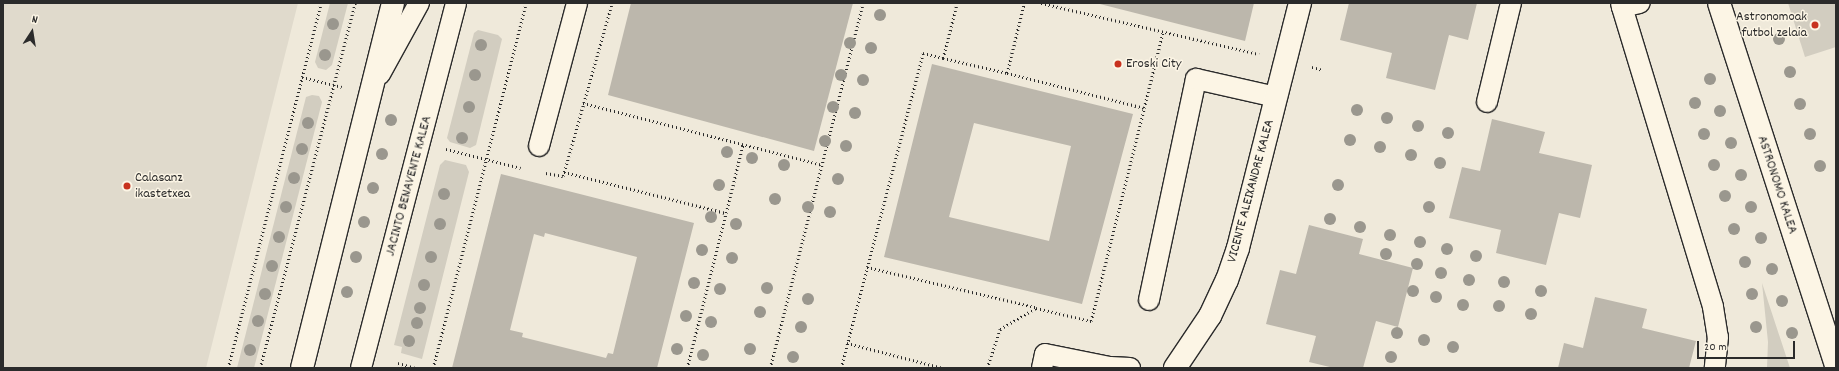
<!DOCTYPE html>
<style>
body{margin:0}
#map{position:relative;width:1839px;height:371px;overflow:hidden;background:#efe9da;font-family:Dekko,sans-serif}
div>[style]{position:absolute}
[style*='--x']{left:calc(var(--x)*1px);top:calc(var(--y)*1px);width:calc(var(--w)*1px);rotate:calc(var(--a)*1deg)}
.built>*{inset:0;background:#e0dacc}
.green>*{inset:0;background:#d2cdc0}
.building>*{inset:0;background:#bcb7ac}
.path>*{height:2.5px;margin-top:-1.25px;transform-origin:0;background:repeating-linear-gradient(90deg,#2b2b2b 0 1px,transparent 0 4px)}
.roads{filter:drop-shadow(1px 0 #2b2b2b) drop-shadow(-1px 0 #2b2b2b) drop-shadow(0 1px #2b2b2b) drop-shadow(0 -1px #2b2b2b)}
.service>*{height:20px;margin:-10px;padding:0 10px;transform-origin:10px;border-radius:10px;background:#fcf5e5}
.minor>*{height:22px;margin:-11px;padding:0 11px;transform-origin:11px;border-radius:11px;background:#fcf5e5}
.primary>*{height:22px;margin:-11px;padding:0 11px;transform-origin:11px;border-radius:11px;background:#fcf5e5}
.trees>*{width:12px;height:12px;margin:-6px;border-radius:50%;background:#9a978e}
.dots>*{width:11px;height:11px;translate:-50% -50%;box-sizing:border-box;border:2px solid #fcf5e5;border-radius:50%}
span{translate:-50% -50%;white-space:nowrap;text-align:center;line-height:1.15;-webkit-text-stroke:3px #fcf5e5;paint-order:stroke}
.poi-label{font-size:14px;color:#2b2b2b}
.right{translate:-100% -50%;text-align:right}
.left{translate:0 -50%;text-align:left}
.street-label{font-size:14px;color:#2b2b2b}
.frame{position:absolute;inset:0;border:4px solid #2b2b2b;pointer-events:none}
.north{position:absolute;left:12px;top:12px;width:40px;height:40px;-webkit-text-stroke:3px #fcf5e5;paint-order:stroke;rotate:12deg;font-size:11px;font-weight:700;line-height:16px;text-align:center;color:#2b2b2b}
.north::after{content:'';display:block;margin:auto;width:14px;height:18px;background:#2b2b2b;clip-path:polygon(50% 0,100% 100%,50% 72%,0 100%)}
.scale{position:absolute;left:1697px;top:341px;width:98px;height:18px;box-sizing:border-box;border:2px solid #2b2b2b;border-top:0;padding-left:5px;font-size:12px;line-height:14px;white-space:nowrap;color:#2b2b2b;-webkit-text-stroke:3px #fcf5e5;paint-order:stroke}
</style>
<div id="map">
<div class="built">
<i style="clip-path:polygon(3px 3px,298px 3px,206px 368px,3px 368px)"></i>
</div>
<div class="green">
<i style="clip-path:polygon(330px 3px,348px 3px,332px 65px,326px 70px,318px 68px,315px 62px)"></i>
<i style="clip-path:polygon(1788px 3px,1836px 3px,1836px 47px,1805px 57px)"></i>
<i style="clip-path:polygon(478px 30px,498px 35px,502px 39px,476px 145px,470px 148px,450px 142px,447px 138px,474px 33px)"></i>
<i style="clip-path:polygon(312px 95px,319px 96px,322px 102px,254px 368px,237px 368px,306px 97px)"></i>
<i style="clip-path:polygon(445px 160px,466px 165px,469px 172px,422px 359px,401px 353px,402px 347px,394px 345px,440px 165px)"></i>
<i style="clip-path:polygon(1762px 283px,1790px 368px,1767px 368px,1768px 342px)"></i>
</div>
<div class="building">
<i style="clip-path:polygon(631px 3px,853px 3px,814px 151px,608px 95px)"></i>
<i style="clip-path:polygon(1096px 3px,1254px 3px,1245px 41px)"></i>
<i style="clip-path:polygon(1349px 3px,1477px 3px,1468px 40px,1449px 35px,1435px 90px,1386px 78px,1392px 53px,1340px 40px)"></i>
<i style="clip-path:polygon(evenodd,932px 64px,1133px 114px,1082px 304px,884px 257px,932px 64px,974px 123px,1071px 146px,1049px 241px,949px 217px,974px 123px)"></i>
<i style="clip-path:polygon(1492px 119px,1545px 132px,1539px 153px,1592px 165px,1580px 218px,1559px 213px,1546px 265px,1496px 253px,1501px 230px,1449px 218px,1462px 167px,1480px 171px)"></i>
<i style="clip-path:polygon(evenodd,501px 174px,694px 223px,657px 368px,452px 368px,501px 174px,545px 233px,637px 257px,613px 354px,608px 353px,606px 358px,522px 337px,523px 333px,510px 330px,534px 234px,544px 237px,545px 233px)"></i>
<i style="clip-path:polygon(1309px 225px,1363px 239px,1359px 254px,1413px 268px,1398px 327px,1376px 321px,1363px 368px,1334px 368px,1309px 362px,1316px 336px,1266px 324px,1280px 270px,1296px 274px)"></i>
<i style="clip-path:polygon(1595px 297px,1647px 309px,1642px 328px,1696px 341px,1689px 368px,1558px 368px,1564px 343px,1583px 348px)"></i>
</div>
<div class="path">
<i style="--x:1041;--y:3;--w:224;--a:13.2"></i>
<i style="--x:943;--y:58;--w:66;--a:13.2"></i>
<i style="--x:1007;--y:73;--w:72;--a:-76.3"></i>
<i style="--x:1312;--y:67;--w:11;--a:15"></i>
<i style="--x:1007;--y:73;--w:141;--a:14.3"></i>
<i style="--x:1144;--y:108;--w:79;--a:-76.1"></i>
<i style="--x:302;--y:77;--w:41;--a:14"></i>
<i style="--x:583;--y:103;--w:247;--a:14.5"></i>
<i style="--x:446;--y:149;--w:77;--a:14.2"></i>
<i style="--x:564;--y:172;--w:167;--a:14.2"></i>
<i style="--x:726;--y:213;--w:71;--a:-76.2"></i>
<i style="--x:546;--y:173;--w:17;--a:10"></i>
<i style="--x:563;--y:176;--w:180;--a:-74.2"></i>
<i style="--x:867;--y:267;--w:173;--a:13.4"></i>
<i style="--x:847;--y:343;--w:99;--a:14.6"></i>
<i style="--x:398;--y:363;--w:19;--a:16"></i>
<i style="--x:228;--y:368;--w:377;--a:-75.7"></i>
<i style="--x:260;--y:368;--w:377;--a:-75.4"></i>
<i style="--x:433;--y:368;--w:377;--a:-75.7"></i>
<i style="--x:687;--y:368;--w:160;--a:-75.9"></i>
<i style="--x:770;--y:368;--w:377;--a:-75.7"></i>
<i style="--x:841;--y:368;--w:325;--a:-75.4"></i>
<i style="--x:923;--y:53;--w:21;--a:14"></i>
<i style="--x:943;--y:58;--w:57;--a:-75.7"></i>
<i style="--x:987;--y:368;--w:41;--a:-71.6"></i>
<i style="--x:1000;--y:329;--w:42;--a:-30.3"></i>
<i style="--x:1036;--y:308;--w:57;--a:13.3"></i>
<i style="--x:1091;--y:321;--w:219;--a:-76"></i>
</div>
<div class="roads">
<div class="service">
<i style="--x:1621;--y:3;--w:4;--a:76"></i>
<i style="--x:1622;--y:7;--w:18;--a:-13"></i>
<i style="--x:1622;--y:7;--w:313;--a:73.1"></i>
<i style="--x:1713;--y:307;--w:30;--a:81"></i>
<i style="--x:1718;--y:337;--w:31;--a:96"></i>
<i style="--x:380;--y:74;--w:81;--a:-61.2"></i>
<i style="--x:1487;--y:102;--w:102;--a:-76.4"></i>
<i style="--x:539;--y:146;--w:148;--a:-75.1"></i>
<i style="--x:1149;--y:300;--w:226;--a:-78"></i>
<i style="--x:1196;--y:79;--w:82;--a:12.7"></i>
<i style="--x:361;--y:368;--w:377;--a:-75.4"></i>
<i style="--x:1042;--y:368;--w:14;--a:-78"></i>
<i style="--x:1045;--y:354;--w:66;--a:11.3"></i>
<i style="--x:1110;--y:367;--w:20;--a:3"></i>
</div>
<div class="minor">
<i style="--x:1719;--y:3;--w:381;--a:72.1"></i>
<i style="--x:1175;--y:368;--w:63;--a:-56.1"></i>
<i style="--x:1210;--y:316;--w:40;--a:-65"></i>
<i style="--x:1227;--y:280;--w:34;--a:-71"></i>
<i style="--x:1238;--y:248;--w:253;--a:-75.8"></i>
</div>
<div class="primary">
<i style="--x:302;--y:368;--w:376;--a:-76"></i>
</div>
</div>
<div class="trees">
<i style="left:880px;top:15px"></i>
<i style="left:333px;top:24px"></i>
<i style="left:1779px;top:39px"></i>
<i style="left:850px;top:43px"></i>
<i style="left:481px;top:45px"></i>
<i style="left:871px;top:48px"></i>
<i style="left:325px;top:55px"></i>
<i style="left:1790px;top:72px"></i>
<i style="left:475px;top:75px"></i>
<i style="left:841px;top:75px"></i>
<i style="left:1710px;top:79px"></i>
<i style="left:863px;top:80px"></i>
<i style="left:1695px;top:103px"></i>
<i style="left:1800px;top:104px"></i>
<i style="left:469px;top:107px"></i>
<i style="left:833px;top:107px"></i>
<i style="left:1357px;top:110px"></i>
<i style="left:1720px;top:111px"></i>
<i style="left:855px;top:113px"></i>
<i style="left:1387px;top:118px"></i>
<i style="left:391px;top:120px"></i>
<i style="left:308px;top:123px"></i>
<i style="left:1418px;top:126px"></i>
<i style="left:1448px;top:133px"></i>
<i style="left:1704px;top:134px"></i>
<i style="left:1810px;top:134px"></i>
<i style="left:462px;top:138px"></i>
<i style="left:1350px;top:140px"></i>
<i style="left:825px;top:141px"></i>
<i style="left:1731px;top:143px"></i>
<i style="left:846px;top:146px"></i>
<i style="left:1380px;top:147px"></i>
<i style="left:302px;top:149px"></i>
<i style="left:727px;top:152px"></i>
<i style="left:382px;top:154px"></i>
<i style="left:1411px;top:155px"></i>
<i style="left:752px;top:158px"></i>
<i style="left:1440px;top:163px"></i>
<i style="left:784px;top:165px"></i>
<i style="left:1714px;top:165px"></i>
<i style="left:1820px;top:166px"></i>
<i style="left:1741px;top:175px"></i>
<i style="left:294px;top:178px"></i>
<i style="left:838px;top:179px"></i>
<i style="left:719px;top:185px"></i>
<i style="left:1338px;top:185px"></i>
<i style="left:373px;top:188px"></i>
<i style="left:444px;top:194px"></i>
<i style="left:1725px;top:196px"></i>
<i style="left:775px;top:199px"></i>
<i style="left:286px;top:207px"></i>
<i style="left:808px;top:207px"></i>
<i style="left:1429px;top:207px"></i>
<i style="left:1751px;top:207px"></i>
<i style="left:830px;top:212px"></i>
<i style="left:711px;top:217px"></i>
<i style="left:1330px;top:219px"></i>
<i style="left:364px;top:222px"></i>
<i style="left:440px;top:224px"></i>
<i style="left:736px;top:224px"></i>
<i style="left:1360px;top:227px"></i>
<i style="left:1734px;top:229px"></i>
<i style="left:1390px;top:235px"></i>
<i style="left:279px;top:237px"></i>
<i style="left:1761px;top:238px"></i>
<i style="left:1420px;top:242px"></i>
<i style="left:1447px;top:249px"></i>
<i style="left:702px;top:250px"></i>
<i style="left:1386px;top:254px"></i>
<i style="left:1476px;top:256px"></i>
<i style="left:356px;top:257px"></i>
<i style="left:431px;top:257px"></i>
<i style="left:732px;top:258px"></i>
<i style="left:1745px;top:262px"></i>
<i style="left:1417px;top:264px"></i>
<i style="left:272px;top:266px"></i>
<i style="left:1772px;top:269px"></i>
<i style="left:1441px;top:273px"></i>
<i style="left:1469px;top:280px"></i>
<i style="left:1504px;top:282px"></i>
<i style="left:694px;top:283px"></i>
<i style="left:424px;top:285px"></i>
<i style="left:767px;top:288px"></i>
<i style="left:720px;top:289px"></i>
<i style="left:1413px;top:291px"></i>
<i style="left:1541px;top:291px"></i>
<i style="left:347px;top:292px"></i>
<i style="left:265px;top:294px"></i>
<i style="left:1752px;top:294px"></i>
<i style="left:1436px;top:297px"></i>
<i style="left:808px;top:299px"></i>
<i style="left:1782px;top:301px"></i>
<i style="left:1463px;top:305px"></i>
<i style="left:1499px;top:306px"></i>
<i style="left:420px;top:308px"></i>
<i style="left:760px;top:312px"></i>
<i style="left:1531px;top:314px"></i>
<i style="left:686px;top:316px"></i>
<i style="left:258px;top:321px"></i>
<i style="left:711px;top:322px"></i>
<i style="left:417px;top:323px"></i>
<i style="left:801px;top:327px"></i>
<i style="left:1756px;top:327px"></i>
<i style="left:1397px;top:333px"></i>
<i style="left:1792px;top:333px"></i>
<i style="left:1424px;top:340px"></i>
<i style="left:409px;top:341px"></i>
<i style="left:1453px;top:347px"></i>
<i style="left:677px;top:349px"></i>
<i style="left:750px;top:349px"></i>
<i style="left:250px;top:350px"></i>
<i style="left:703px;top:355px"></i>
<i style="left:793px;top:357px"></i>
<i style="left:1391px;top:357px"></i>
</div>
<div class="dots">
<i style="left:1815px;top:25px;background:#c8321e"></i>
<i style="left:1118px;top:64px;background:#c8321e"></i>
<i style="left:127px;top:186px;background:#c8321e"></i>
</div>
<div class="poi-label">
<span class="right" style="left:1807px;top:25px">Astronomoak<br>futbol zelaia</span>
<span class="left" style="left:1126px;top:64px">Eroski City</span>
<span class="left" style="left:135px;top:186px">Calasanz<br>ikastetxea</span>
</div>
<div class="street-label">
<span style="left:1777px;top:185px;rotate:72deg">ASTRONOMO KALEA</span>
<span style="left:409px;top:186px;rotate:-75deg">JACINTO BENAVENTE KALEA</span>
<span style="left:1251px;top:191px;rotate:-75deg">VICENTE ALEIXANDRE KALEA</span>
</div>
<div class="frame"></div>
<div class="north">N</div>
<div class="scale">20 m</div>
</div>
